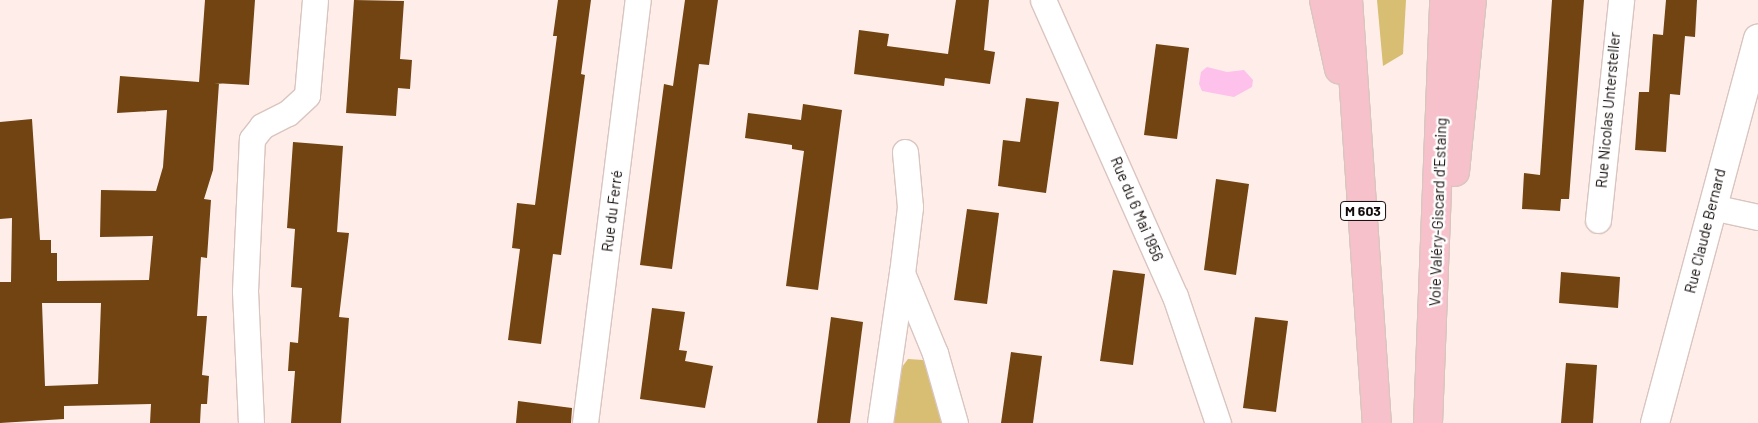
<!DOCTYPE html>
<meta charset="utf-8">
<style>
body{margin:0}
#map{position:relative;width:1758px;height:423px;overflow:hidden;background:#ffede9;font-family:Barlow,sans-serif}
div>[style]{position:absolute}
[style*='--x']{left:calc(var(--x)*1px);top:calc(var(--y)*1px);width:calc(var(--w)*1px);rotate:calc(var(--a)*1deg)}
.green>*{inset:0;background:#d7be72}
.water>*{inset:0;background:#fdc1eb}
.building>*{inset:0;background:#714412}
.roads{filter:drop-shadow(1px 0 #d9c5bf) drop-shadow(-1px 0 #d9c5bf) drop-shadow(0 1px #d9c5bf) drop-shadow(0 -1px #d9c5bf)}
.street>*{height:25px;margin:-12.5px;padding:0 12.5px;transform-origin:12.5px;border-radius:12.5px;background:#fff}
.secondary>*{height:28px;margin:-14px;padding:0 14px;transform-origin:14px;border-radius:14px;background:#fff}
.highway>*{height:28px;margin:-14px;padding:0 14px;transform-origin:14px;border-radius:14px;background:#f7c1cb}
span{translate:-50% -50%;white-space:nowrap;text-align:center;line-height:1.15;-webkit-text-stroke:5px #fff;paint-order:stroke}
.shield-label span{padding:1px 4px;background:#fff;border:1px solid;border-radius:4px;-webkit-text-stroke-width:0}
.shield-label{font-size:14px;color:#110a08;font-weight:700}
.street-label{font-size:15px;color:#110a08}
</style>
<div id="map">
<div class="green">
<i style="clip-path:polygon(1377px 0,1406px 0,1403px 54px,1383px 66px)"></i>
<i style="clip-path:polygon(908px 359px,923px 360px,931px 368px,946px 423px,891px 423px,899px 371px)"></i>
</div>
<div class="water">
<i style="clip-path:polygon(1207px 67px,1227px 72px,1244px 70px,1253px 80px,1252px 87px,1234px 97px,1202px 91px,1199px 84px,1201px 72px)"></i>
</div>
<div class="building">
<i style="clip-path:polygon(evenodd,205px 0,255px 0,249px 85px,214px 83px,219px 83px,213px 170px,204px 199px,211px 200px,207px 258px,201px 257px,197px 316px,207px 316px,202px 375px,209px 376px,207px 404px,201px 404px,200px 423px,150px 423px,151px 404px,64px 406px,64px 419px,0 423px,0 282px,11px 282px,12px 218px,0 219px,0 122px,32px 119px,40px 240px,51px 240px,51px 253px,57px 253px,57px 281px,149px 280px,153px 236px,100px 237px,101px 190px,156px 191px,163px 167px,167px 110px,117px 113px,120px 76px,199px 82px,205px 0,42px 303px,101px 303px,98px 384px,45px 386px,42px 303px)"></i>
<i style="clip-path:polygon(354px 0,404px 1px,400px 59px,412px 60px,410px 89px,398px 88px,396px 116px,346px 113px)"></i>
<i style="clip-path:polygon(558px 0,591px 0,581px 74px,585px 75px,561px 255px,553px 254px,541px 344px,508px 340px,520px 249px,512px 248px,517px 203px,535px 205px,557px 36px,553px 36px)"></i>
<i style="clip-path:polygon(685px 0,718px 0,709px 65px,699px 64px,672px 269px,640px 265px,664px 84px,673px 86px)"></i>
<i style="clip-path:polygon(956px 0,989px 0,984px 50px,995px 52px,990px 84px,945px 78px,944px 86px,854px 74px,859px 30px,889px 34px,887px 46px,948px 54px)"></i>
<i style="clip-path:polygon(1552px 0,1584px 0,1569px 199px,1561px 199px,1560px 211px,1522px 209px,1524px 173px,1540px 175px)"></i>
<i style="clip-path:polygon(1666px 0,1697px 0,1695px 37px,1685px 36px,1680px 95px,1670px 94px,1666px 152px,1635px 150px,1639px 92px,1649px 92px,1653px 34px,1663px 35px)"></i>
<i style="clip-path:polygon(1156px 44px,1189px 48px,1177px 139px,1144px 135px)"></i>
<i style="clip-path:polygon(1026px 98px,1059px 102px,1046px 193px,998px 186px,1003px 140px,1020px 142px)"></i>
<i style="clip-path:polygon(803px 104px,842px 110px,818px 290px,786px 286px,804px 151px,792px 149px,792px 145px,745px 138px,748px 113px,801px 120px)"></i>
<i style="clip-path:polygon(293px 142px,343px 146px,337px 232px,349px 233px,339px 317px,349px 318px,341px 423px,291px 423px,295px 371px,288px 371px,290px 342px,298px 343px,302px 288px,291px 287px,295px 229px,287px 228px)"></i>
<i style="clip-path:polygon(1216px 179px,1249px 184px,1236px 275px,1204px 270px)"></i>
<i style="clip-path:polygon(967px 209px,999px 213px,987px 304px,954px 300px)"></i>
<i style="clip-path:polygon(1113px 270px,1145px 274px,1133px 365px,1100px 361px)"></i>
<i style="clip-path:polygon(1561px 272px,1620px 277px,1618px 308px,1559px 303px)"></i>
<i style="clip-path:polygon(652px 308px,685px 312px,679px 350px,687px 351px,685px 361px,713px 366px,705px 408px,640px 399px)"></i>
<i style="clip-path:polygon(831px 317px,863px 322px,850px 423px,817px 423px)"></i>
<i style="clip-path:polygon(1255px 317px,1288px 321px,1276px 412px,1243px 408px)"></i>
<i style="clip-path:polygon(1011px 352px,1042px 356px,1033px 423px,1001px 423px)"></i>
<i style="clip-path:polygon(1566px 363px,1597px 365px,1593px 423px,1561px 423px)"></i>
<i style="clip-path:polygon(518px 401px,572px 408px,571px 423px,516px 423px)"></i>
</div>
<div class="roads">
<div class="street">
<i style="--x:1043;--y:0;--w:324;--a:66"></i>
<i style="--x:1175;--y:296;--w:134;--a:71.3"></i>
<i style="--x:905;--y:152;--w:55;--a:84.8"></i>
<i style="--x:910;--y:207;--w:66;--a:96.9"></i>
<i style="--x:902;--y:273;--w:87;--a:67.6"></i>
<i style="--x:935;--y:353;--w:73;--a:74.1"></i>
<i style="--x:1712;--y:207;--w:47;--a:12.3"></i>
<i style="--x:1598;--y:220;--w:221;--a:-84"></i>
<i style="--x:251;--y:423;--w:132;--a:-92.6"></i>
<i style="--x:245;--y:291;--w:152;--a:-87.4"></i>
<i style="--x:252;--y:139;--w:16;--a:-52"></i>
<i style="--x:262;--y:126;--w:29;--a:-27"></i>
<i style="--x:288;--y:113;--w:26;--a:-43"></i>
<i style="--x:307;--y:95;--w:95;--a:-85.2"></i>
<i style="--x:585;--y:423;--w:426;--a:-82.9"></i>
<i style="--x:880;--y:423;--w:152;--a:-81.7"></i>
</div>
<div class="secondary">
<i style="--x:1655;--y:423;--w:398;--a:-75"></i>
</div>
<div class="highway">
<i style="--x:1324;--y:0;--w:71;--a:77.7"></i>
<i style="--x:1348;--y:0;--w:424;--a:86.1"></i>
<i style="--x:1455;--y:172;--w:173;--a:-84.4"></i>
<i style="--x:1428;--y:423;--w:423;--a:-87.8"></i>
</div>
</div>
<div class="shield-label">
<span style="left:1363px;top:211px">M 603</span>
</div>
<div class="street-label">
<span style="left:1608px;top:110px;rotate:-85deg">Rue Nicolas Untersteller</span>
<span style="left:1137px;top:209px;rotate:67deg">Rue du 6 Mai 1956</span>
<span style="left:612px;top:211px;rotate:-83deg">Rue du Ferré</span>
<span style="left:1438px;top:212px;rotate:-88deg">Voie Valéry-Giscard d'Estaing</span>
<span style="left:1705px;top:231px;rotate:-76deg">Rue Claude Bernard</span>
</div>
</div>
